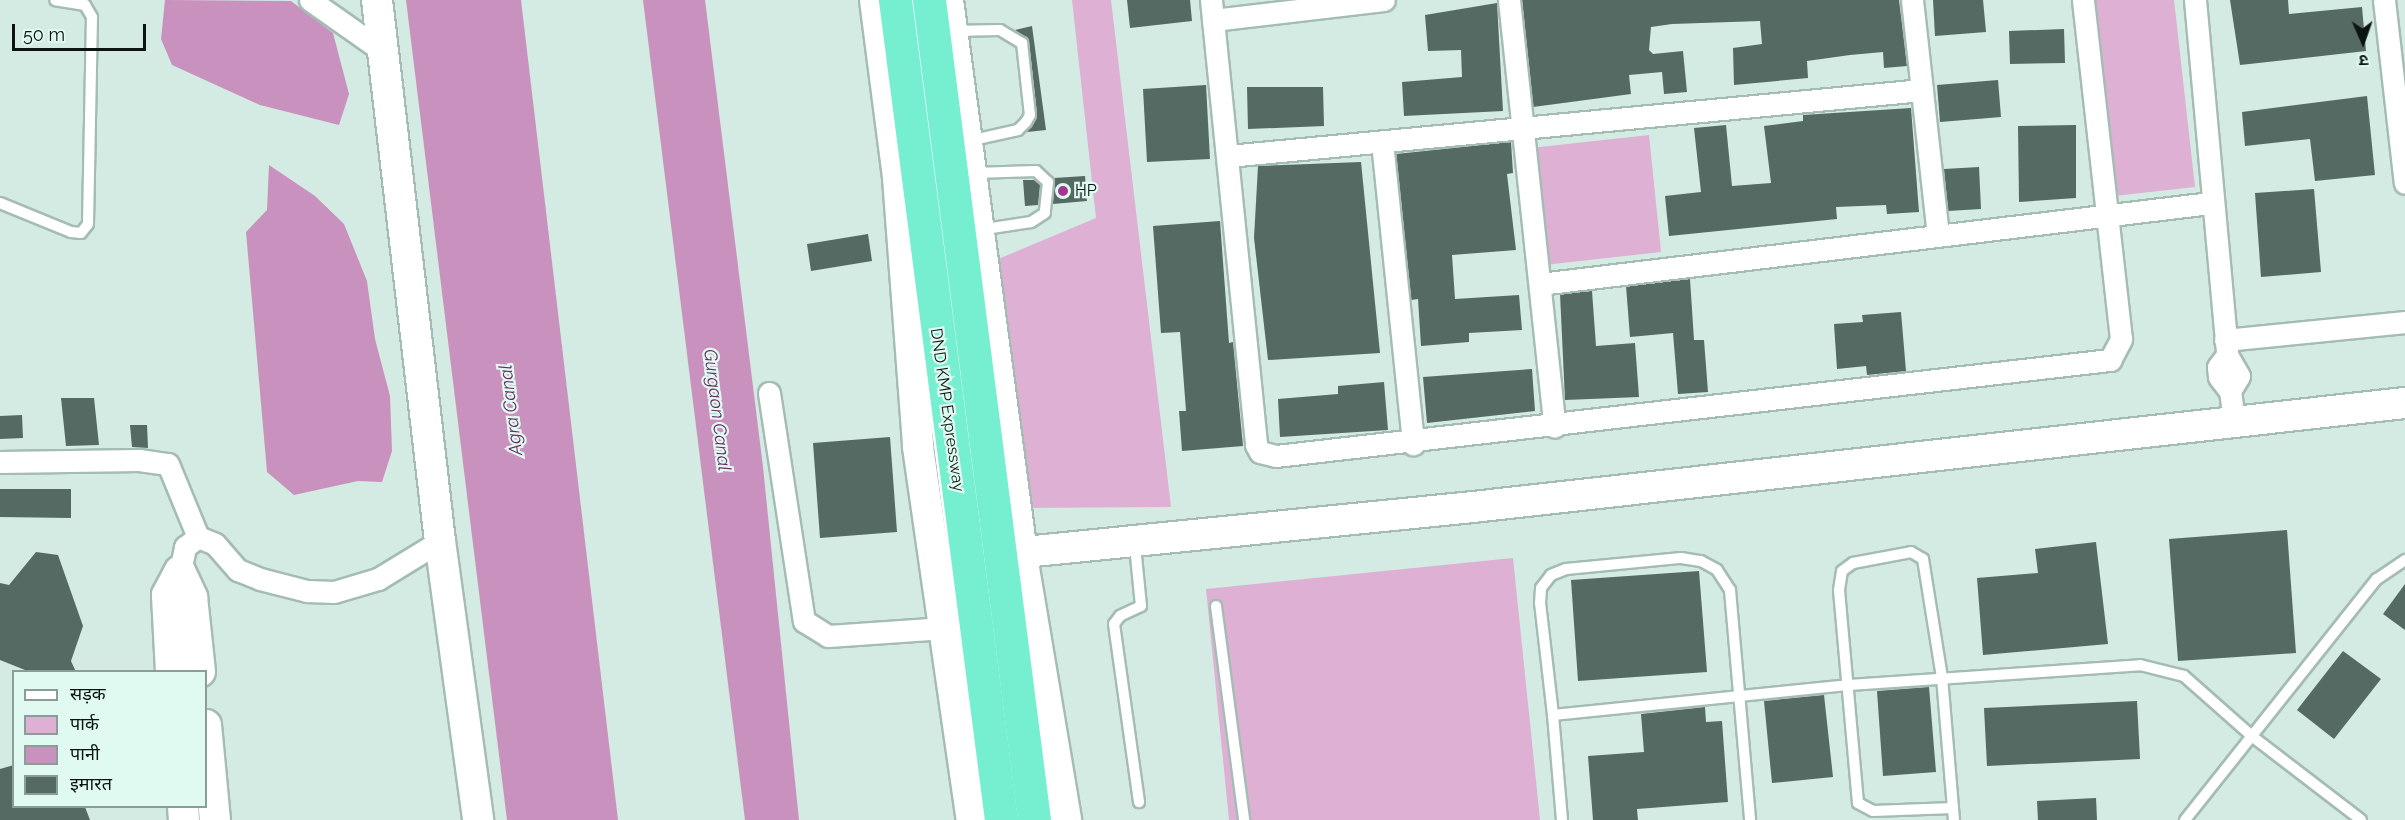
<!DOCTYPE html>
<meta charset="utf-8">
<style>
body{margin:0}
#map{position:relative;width:2405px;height:820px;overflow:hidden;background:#d3ebe3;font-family:Raleway,"Noto Sans Devanagari",sans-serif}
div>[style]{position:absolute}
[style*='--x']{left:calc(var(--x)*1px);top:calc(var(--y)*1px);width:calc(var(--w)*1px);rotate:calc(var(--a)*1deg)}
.green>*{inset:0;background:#deb0d4}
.water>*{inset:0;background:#c991bd}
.building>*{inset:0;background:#546a63}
.roads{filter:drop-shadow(2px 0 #a5bcb5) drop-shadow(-2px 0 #a5bcb5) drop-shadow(0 2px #a5bcb5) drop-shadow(0 -2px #a5bcb5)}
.lane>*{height:10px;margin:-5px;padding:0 5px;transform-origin:5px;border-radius:5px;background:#fff}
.street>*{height:21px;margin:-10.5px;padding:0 10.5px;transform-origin:10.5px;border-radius:10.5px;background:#fff}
.secondary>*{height:30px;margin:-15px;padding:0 15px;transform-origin:15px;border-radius:15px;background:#fff}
.bridges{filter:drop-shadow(2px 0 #fff) drop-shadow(-2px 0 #fff) drop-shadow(0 2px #fff) drop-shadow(0 -2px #fff)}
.highway-bridge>*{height:33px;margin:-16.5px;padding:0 16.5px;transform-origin:16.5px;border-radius:16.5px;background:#75efd0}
.dots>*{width:16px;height:16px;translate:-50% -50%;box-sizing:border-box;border:3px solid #e0f9f1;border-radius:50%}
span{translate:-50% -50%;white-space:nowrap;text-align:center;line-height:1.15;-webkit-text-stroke:4.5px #e0f9f1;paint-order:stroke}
.poi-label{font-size:16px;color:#0b1411}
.left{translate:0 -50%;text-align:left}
.street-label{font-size:16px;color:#0b1411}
.water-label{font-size:18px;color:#6c2a61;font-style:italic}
.legend{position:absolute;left:12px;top:670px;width:195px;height:138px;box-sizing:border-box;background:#e0f9f1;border:2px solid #8b9d97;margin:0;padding:8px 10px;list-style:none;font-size:18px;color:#0b1411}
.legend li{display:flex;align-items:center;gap:12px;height:30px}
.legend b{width:30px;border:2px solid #8b9d97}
.north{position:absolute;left:2333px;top:12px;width:60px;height:60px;-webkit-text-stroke:4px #e0f9f1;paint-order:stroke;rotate:178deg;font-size:16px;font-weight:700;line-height:24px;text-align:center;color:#0b1411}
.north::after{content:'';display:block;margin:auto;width:21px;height:27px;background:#0b1411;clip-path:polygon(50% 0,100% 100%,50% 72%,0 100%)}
.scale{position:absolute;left:12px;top:24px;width:134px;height:27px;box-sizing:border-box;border:3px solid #0b1411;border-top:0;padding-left:8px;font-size:18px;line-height:21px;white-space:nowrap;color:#0b1411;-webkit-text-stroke:4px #e0f9f1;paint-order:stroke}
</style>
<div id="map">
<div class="green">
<i style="clip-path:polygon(1072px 0,1111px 0,1171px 507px,1011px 508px,984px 265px,1096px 218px)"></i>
<i style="clip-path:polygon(2092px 0,2174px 0,2195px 187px,2114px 196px)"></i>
<i style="clip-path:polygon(1649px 135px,1661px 252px,1544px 265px,1531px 148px)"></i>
<i style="clip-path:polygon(1513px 558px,1540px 820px,1229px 820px,1206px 589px)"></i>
</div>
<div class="water">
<i style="clip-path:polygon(165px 0,291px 1px,333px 33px,349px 94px,339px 125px,260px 105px,172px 65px,161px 39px)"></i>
<i style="clip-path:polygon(406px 0,521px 0,618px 820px,507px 820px)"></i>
<i style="clip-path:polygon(643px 0,705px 0,763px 467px,799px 820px,745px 820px)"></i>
<i style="clip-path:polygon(269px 165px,315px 196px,344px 224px,367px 281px,375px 339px,390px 396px,392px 451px,382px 482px,358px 481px,294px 495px,267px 472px,246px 232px,267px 210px)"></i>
</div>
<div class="building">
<i style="clip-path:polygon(1127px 0,1190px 0,1192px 21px,1130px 28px)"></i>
<i style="clip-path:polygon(1522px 0,1899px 0,1907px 66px,1884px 68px,1883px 52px,1850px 55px,1807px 61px,1808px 78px,1734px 85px,1733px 48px,1762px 44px,1760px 21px,1672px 24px,1651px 27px,1649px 50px,1653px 54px,1683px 51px,1687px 92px,1664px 94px,1662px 72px,1629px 75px,1631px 94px,1533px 107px)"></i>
<i style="clip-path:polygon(1933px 0,1983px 0,1986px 32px,1935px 36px)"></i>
<i style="clip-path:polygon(2230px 0,2288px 0,2289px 14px,2362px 7px,2366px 51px,2240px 65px)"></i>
<i style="clip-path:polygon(1497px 3px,1503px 111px,1404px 116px,1402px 82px,1462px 77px,1461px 50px,1428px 51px,1425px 15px)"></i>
<i style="clip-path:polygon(1032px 26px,1046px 130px,1027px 132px,1037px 114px,1029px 42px,1015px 30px)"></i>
<i style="clip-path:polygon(2064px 29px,2065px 63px,2010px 64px,2009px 31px)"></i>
<i style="clip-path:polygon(1998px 80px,2001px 117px,1940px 122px,1937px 85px)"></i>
<i style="clip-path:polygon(1206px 85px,1210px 159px,1147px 162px,1143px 89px)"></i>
<i style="clip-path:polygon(1247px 87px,1323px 87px,1324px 126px,1248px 129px)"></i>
<i style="clip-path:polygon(2367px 96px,2375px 175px,2315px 181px,2310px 139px,2245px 146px,2242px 112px)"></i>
<i style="clip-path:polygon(1911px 108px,1919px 212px,1887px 214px,1886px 205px,1836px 207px,1837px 219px,1669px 236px,1665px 196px,1701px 192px,1694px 128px,1726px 125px,1732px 186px,1771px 183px,1764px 126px,1803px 121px,1803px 115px)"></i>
<i style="clip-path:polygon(2076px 125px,2076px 198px,2019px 202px,2018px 126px)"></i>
<i style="clip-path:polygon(1511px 142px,1513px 173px,1507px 174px,1516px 250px,1452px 255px,1455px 299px,1519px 295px,1522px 330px,1469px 333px,1469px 342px,1421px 346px,1418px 299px,1411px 300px,1396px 154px)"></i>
<i style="clip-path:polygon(1361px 162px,1380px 353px,1268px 360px,1254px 238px,1258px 166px)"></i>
<i style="clip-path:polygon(1979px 167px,1981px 209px,1948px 211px,1944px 169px)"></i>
<i style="clip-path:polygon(1085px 176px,1087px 201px,1053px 204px,1054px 178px)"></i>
<i style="clip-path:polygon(1023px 180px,1034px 180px,1040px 185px,1038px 205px,1025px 206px)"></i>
<i style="clip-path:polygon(2314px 189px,2321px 272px,2261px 277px,2255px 193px)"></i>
<i style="clip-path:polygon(1220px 221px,1229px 343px,1233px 342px,1243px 446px,1182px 451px,1179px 411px,1186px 411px,1180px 332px,1161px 333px,1153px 226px)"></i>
<i style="clip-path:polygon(868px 234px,872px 261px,811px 271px,807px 244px)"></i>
<i style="clip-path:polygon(1690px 279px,1694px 340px,1704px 340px,1708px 392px,1678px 394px,1673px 333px,1630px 337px,1626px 286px)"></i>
<i style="clip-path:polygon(1592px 291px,1596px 346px,1635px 343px,1639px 397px,1565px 400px,1560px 294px)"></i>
<i style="clip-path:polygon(1901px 312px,1906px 371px,1867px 375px,1866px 366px,1837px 369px,1834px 324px,1863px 322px,1862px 315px)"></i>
<i style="clip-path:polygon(1532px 369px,1535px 411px,1427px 423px,1423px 377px)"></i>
<i style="clip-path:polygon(1384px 382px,1388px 430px,1280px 437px,1278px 399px,1338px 394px,1338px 386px)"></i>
<i style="clip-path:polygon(61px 398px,94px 398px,99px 445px,66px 446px)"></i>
<i style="clip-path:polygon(22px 415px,23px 438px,0 439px,0 416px)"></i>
<i style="clip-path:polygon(130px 425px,147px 425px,148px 448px,132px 447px)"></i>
<i style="clip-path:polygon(890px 437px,897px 532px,820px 538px,813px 443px)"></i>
<i style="clip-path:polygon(0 489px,71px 489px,71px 518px,0 517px)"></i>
<i style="clip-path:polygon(2287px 530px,2296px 653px,2178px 661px,2169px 539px)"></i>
<i style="clip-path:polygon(2096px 542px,2108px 644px,1983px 655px,1977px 578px,2038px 573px,2035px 549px)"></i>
<i style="clip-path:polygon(36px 552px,58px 555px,83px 626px,71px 661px,76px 672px,30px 672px,0 660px,0 583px,9px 585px)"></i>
<i style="clip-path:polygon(1699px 571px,1707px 672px,1578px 681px,1571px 580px)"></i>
<i style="clip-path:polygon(2405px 584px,2405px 630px,2383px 614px)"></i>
<i style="clip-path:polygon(2343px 651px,2381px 679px,2334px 739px,2297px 710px)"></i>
<i style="clip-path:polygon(1929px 687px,1936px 772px,1883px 776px,1877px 691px)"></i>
<i style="clip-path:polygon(1824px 695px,1833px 777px,1772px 783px,1764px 701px)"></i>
<i style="clip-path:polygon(2137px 701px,2140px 759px,1987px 766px,1984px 708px)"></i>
<i style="clip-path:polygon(1705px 707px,1706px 722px,1722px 721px,1728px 802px,1637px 809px,1638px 820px,1593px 820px,1588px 756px,1644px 752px,1641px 714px)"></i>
<i style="clip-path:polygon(14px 765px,14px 807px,85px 807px,90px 820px,0 820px,0 769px)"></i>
<i style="clip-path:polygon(2096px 798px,2097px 820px,2038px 820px,2037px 801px)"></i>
</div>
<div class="roads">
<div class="lane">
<i style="--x:953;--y:31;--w:47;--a:-1.2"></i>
<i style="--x:1000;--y:30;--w:26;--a:31"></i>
<i style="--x:1022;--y:43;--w:72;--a:83.7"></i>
<i style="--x:1030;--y:115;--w:8;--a:120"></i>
<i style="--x:1026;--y:122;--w:11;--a:135"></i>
<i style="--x:1018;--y:130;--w:50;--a:167.3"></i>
<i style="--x:974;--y:173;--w:62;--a:-1.8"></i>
<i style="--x:1036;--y:171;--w:16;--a:43"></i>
<i style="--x:1048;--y:182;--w:31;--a:96"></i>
<i style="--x:1045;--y:213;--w:17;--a:147"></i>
<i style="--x:1031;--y:222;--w:53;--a:171.3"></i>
<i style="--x:0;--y:203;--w:77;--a:22.2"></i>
<i style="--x:71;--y:232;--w:10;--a:6"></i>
<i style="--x:81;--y:233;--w:11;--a:-52"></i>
<i style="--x:88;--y:224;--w:207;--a:-88.9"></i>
<i style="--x:92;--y:17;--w:14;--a:-120"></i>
<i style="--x:85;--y:5;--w:30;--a:-171"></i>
<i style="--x:1136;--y:556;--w:50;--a:84.3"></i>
<i style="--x:1141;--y:606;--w:23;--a:155"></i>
<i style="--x:1120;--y:616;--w:10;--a:127"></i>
<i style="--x:1114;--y:624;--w:180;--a:82"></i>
<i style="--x:1216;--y:606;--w:216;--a:82.5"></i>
<i style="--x:1553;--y:715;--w:113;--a:-96.6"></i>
<i style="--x:1540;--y:603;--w:15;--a:-86"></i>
<i style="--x:1541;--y:588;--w:16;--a:-52"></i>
<i style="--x:1551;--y:575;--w:16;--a:-22"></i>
<i style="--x:1566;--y:569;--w:116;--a:-5.5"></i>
<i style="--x:1681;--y:558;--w:20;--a:9"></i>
<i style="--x:1701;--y:561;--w:18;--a:29"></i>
<i style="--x:1717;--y:570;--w:24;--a:57"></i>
<i style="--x:1730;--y:590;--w:231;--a:85"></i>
<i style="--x:1953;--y:808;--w:80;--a:177.9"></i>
<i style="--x:1873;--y:811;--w:17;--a:-152"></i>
<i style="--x:1858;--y:803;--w:214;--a:-95.1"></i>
<i style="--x:1839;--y:590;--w:19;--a:-81"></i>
<i style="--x:1842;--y:571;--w:14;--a:-36"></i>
<i style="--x:1853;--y:563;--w:59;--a:-10.7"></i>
<i style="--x:1911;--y:552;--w:14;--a:30"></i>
<i style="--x:1923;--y:559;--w:120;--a:80.9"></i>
<i style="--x:1942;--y:677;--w:144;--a:85.2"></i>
<i style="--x:1562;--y:820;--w:105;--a:-94.9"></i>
<i style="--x:1553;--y:715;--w:298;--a:-5.8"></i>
<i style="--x:1849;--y:685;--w:292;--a:-3.9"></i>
<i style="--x:2140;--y:665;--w:45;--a:14"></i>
<i style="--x:2184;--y:676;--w:92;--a:41.5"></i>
<i style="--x:2253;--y:737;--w:136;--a:37.5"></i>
<i style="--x:2185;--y:820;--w:308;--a:-51.5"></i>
<i style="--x:2377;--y:579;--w:34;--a:-34"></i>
</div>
<div class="street">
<i style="--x:310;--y:0;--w:90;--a:35.1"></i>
<i style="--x:1211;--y:0;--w:447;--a:84.2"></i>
<i style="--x:1256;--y:445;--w:8;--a:60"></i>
<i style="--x:1260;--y:452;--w:16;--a:14"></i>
<i style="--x:1276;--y:456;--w:840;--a:-6.57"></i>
<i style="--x:2110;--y:360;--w:24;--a:-62"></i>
<i style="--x:2121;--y:339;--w:341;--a:-96.4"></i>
<i style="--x:1509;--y:0;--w:429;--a:83.9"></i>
<i style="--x:1912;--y:0;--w:236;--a:83.7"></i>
<i style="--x:2195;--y:0;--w:356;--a:84.8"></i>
<i style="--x:2227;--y:355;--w:24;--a:60"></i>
<i style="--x:2239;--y:376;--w:17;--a:121"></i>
<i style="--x:2384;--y:0;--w:184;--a:83.5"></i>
<i style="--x:1213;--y:20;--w:172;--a:-6.7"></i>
<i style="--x:1382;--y:142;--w:304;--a:84.1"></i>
<i style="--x:1228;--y:156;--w:697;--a:-5.43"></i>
<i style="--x:1540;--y:284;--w:675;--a:-6.89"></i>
<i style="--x:2225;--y:340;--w:181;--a:-5.7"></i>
<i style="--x:2227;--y:355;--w:15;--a:127"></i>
<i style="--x:2218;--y:367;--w:10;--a:84"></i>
<i style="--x:2219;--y:377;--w:18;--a:52"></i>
<i style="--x:2230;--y:391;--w:14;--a:82"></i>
<i style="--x:769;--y:393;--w:231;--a:81.3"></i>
<i style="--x:804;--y:621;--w:28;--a:32"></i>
<i style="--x:828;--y:636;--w:117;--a:-3.9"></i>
<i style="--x:0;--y:462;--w:139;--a:-0.8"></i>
<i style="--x:139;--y:460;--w:29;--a:8"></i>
<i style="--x:168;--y:464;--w:79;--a:67.7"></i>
<i style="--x:180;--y:571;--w:25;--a:-78"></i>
<i style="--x:185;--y:547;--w:16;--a:-38"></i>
<i style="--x:198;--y:537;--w:18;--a:22"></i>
<i style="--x:215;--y:544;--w:35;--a:49"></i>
<i style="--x:238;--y:570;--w:24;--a:22"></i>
<i style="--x:260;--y:579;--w:49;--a:14.3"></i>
<i style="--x:307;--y:591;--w:27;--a:2"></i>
<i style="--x:334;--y:592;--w:46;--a:-16.5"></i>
<i style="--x:378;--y:579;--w:73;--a:-31.5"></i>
</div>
<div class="secondary">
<i style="--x:377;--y:0;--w:545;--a:83.36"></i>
<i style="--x:440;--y:541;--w:282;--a:82.2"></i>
<i style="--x:875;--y:0;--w:179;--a:82.6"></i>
<i style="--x:898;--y:178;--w:270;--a:85.7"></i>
<i style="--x:918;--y:447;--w:377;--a:81.8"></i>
<i style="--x:948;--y:0;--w:573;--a:82.38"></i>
<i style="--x:1024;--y:568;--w:255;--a:80.5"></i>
<i style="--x:935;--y:561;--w:541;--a:-5.73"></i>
<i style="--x:1473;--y:507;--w:938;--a:-6.37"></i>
<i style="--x:171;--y:672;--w:77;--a:-93"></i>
<i style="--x:167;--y:595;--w:27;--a:-62"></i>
<i style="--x:180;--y:571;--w:29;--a:65"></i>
<i style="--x:192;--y:597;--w:75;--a:83.9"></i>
<i style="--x:206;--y:725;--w:95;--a:84.6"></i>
<i style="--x:183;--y:806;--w:14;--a:86"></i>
</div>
</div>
<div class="bridges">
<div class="highway-bridge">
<i style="--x:895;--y:0;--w:827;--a:82.63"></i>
<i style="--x:929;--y:0;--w:827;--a:82.7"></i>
</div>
</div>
<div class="dots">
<i style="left:1063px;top:191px;background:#a43593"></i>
</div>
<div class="poi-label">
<span class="left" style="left:1075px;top:191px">HP</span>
</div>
<div class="street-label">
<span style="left:947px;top:410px;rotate:82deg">DND KMP Expressway</span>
</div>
<div class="water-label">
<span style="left:511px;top:410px;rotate:-97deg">Agra Canal</span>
<span style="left:717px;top:410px;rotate:83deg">Gurgaon Canal</span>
</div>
<ul class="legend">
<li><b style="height:8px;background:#fff"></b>सड़क</li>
<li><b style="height:16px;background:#deb0d4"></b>पार्क</li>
<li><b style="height:16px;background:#c991bd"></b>पानी</li>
<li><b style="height:16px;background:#546a63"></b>इमारत</li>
</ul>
<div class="north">उ</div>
<div class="scale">50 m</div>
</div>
